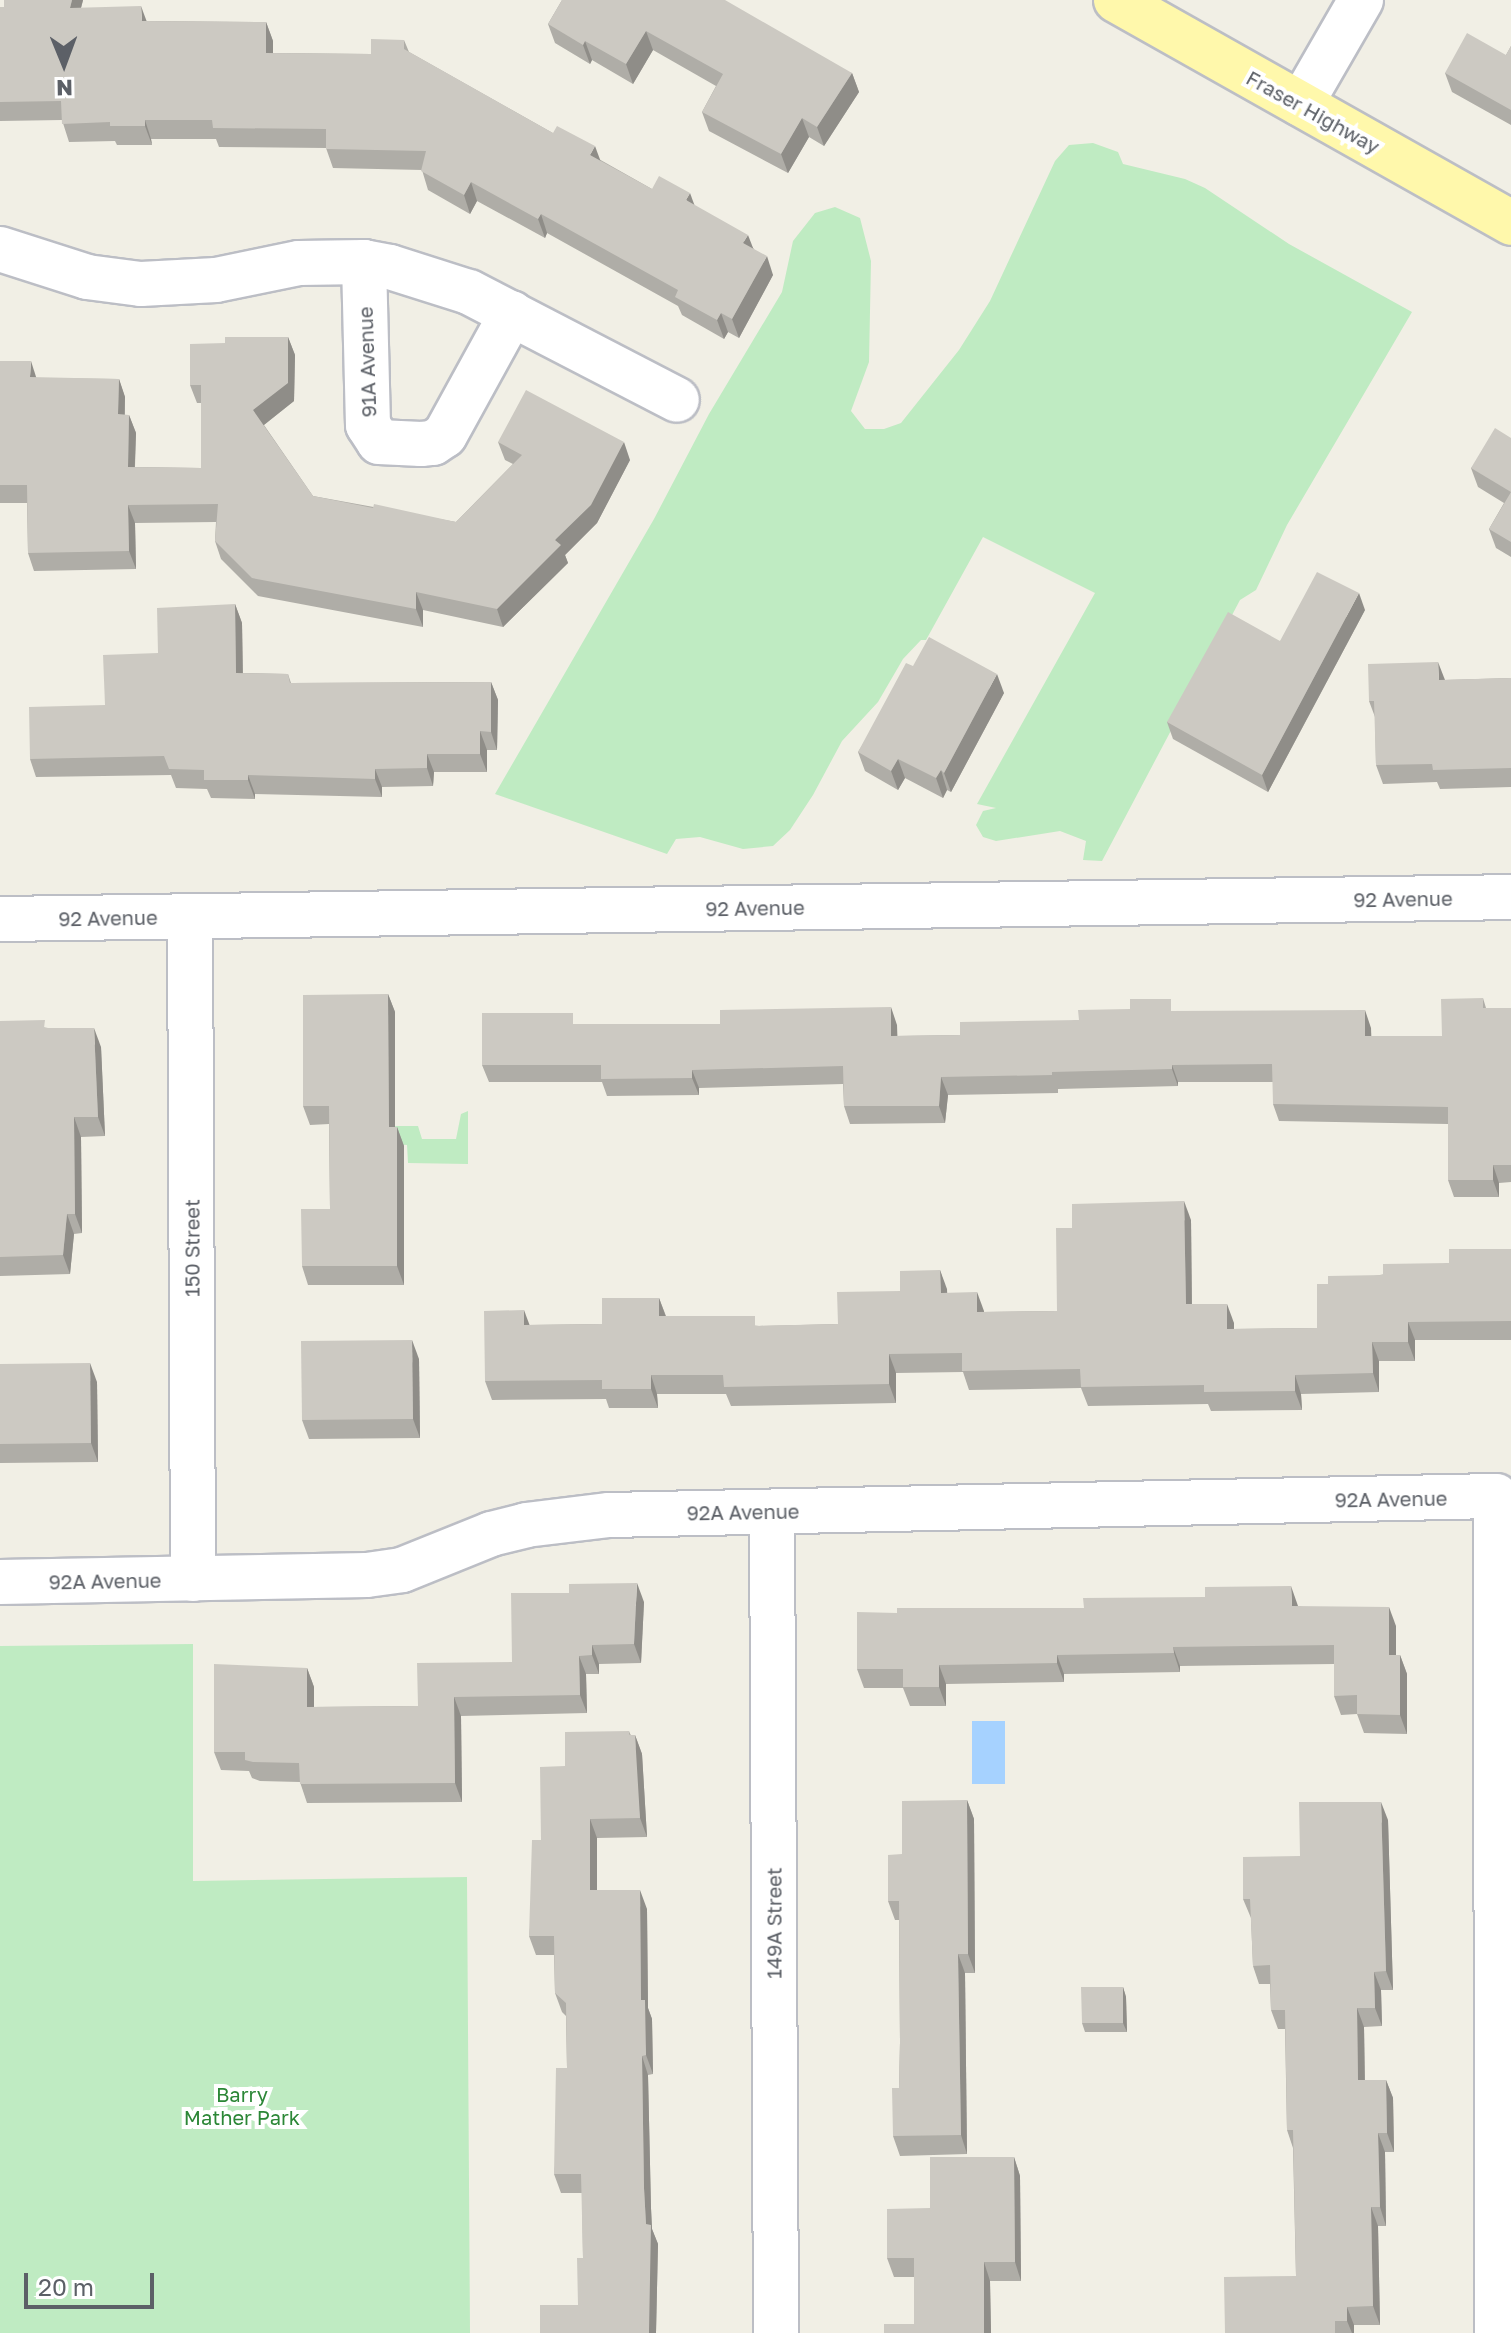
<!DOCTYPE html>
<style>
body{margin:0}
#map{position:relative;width:1511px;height:2333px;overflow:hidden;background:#f1efe5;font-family:"Golos Text",sans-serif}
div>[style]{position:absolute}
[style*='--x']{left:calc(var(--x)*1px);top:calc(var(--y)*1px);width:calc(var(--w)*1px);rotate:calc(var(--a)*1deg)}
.green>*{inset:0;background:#bfebc2}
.water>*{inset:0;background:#a6d2ff}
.roads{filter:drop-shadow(2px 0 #bcbec5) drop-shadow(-2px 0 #bcbec5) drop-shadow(0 2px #bcbec5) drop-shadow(0 -2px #bcbec5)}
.minor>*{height:44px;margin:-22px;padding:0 22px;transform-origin:22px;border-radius:22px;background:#fff}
.major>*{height:44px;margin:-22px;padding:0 22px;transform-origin:22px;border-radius:22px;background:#fff8ab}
.wall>*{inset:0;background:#afada7}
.shaded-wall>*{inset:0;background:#8f8d88}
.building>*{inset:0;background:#ccc9c2}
span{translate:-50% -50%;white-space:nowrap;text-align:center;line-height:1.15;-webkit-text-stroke:8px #fff;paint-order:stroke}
.street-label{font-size:20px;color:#5c6067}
.park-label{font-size:20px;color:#2c8737}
.north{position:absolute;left:24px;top:24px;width:80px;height:80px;-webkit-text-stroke:6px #fff;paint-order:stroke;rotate:179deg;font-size:22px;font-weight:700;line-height:32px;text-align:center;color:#5c6067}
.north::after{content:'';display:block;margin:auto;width:28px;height:36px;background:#5c6067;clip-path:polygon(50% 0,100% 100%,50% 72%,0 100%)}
.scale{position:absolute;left:24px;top:2273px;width:130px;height:36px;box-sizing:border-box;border:4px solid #5c6067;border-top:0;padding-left:10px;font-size:24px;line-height:28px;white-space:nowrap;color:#5c6067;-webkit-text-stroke:6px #fff;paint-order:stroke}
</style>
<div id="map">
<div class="green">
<i style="clip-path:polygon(1093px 143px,1118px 152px,1123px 164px,1185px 179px,1205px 188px,1289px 244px,1412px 312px,1287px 525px,1256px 590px,1240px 600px,1102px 861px,1083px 860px,1086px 841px,1060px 831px,996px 841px,983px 837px,976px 825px,983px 811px,996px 808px,977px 804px,1095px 593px,983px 537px,926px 640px,921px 640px,903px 659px,878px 702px,842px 741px,813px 795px,790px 830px,773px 846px,743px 849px,700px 837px,676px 839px,667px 854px,495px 794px,654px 519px,709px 414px,782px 292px,793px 241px,815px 213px,835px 207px,860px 218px,871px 261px,869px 362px,851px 411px,865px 429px,884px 429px,901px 423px,959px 350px,990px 301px,1055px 161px,1069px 145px)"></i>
<i style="clip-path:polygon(468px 1111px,468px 1164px,408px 1163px,407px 1145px,380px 1143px,386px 1127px,397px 1126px,418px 1126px,422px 1139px,456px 1139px,461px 1114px)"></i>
<i style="clip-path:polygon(193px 1644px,193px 1881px,467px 1877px,470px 2333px,0 2333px,0 1646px)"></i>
</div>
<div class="water">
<i style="clip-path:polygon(972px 1721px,1005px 1721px,1005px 1784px,972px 1784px)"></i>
</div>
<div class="roads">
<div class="minor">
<i style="--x:1301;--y:104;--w:120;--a:-60"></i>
<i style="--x:0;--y:249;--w:91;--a:17.8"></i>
<i style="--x:87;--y:277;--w:54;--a:7.4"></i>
<i style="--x:141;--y:284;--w:75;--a:-3.1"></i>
<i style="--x:216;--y:280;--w:85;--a:-11.6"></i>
<i style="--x:299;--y:263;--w:65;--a:-0.9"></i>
<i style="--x:364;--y:262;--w:26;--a:11"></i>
<i style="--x:390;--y:267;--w:83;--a:17.6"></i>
<i style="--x:469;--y:292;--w:234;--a:27.4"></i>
<i style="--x:364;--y:262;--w:163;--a:88.6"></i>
<i style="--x:368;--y:425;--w:20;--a:57"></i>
<i style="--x:379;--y:442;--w:42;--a:2.7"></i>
<i style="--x:421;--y:444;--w:12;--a:-5"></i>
<i style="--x:433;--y:443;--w:14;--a:-34"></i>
<i style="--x:445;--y:435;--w:139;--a:-61.2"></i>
<i style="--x:190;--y:916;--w:663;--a:89.74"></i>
<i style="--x:0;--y:919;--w:1511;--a:-0.83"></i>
<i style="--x:772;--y:1512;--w:821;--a:89.72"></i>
<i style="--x:0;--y:1582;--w:367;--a:-1.1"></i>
<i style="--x:367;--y:1575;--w:35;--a:-8"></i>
<i style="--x:402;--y:1570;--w:96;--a:-22"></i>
<i style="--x:491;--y:1534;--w:36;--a:-14"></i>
<i style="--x:526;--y:1525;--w:84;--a:-6.9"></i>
<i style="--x:609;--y:1515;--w:887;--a:-1.23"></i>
<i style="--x:1496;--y:1496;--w:837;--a:89.93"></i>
</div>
<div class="major">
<i style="--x:1116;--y:0;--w:454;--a:29.4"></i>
</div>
</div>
<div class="wall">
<i style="clip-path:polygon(4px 0,83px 0,81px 8px,147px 21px,266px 22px,273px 41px,273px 53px,371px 54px,404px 40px,409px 52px,652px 189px,694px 205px,753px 248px,773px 275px,739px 338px,728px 332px,724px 339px,682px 315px,678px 306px,547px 233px,545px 238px,477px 201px,470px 214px,428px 190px,422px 170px,333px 168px,326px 148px,219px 147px,216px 139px,151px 139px,152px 145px,117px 145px,115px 141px,69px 142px,62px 120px,0 121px,0 7px,4px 7px)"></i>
<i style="clip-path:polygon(562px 0,852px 73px,859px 92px,824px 146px,809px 137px,788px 173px,709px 131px,702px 112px,716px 86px,653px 50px,633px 84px,592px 60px,590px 64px,555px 43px,548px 24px)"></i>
<i style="clip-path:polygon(1511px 46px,1511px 125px,1452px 92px,1445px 73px,1506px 55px)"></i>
<i style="clip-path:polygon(288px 337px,295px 355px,294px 401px,264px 425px,313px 496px,456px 522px,513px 464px,505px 460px,498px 442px,630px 460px,597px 523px,565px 555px,568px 563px,503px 627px,423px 610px,423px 627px,258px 596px,221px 559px,215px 541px,216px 522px,135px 523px,136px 569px,34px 571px,28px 553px,27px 503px,0 503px,0 361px,36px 378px,119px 379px,125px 397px,125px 415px,129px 415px,136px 433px,135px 467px,201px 468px,201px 403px,197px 403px,190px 385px,225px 343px)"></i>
<i style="clip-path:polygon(1511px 438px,1511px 557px,1496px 548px,1489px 529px,1504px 503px,1478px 487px,1471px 468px)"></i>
<i style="clip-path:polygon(235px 604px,242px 623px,243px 673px,288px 674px,291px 683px,491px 682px,498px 700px,497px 750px,487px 750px,487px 772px,434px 772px,433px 786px,382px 787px,382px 797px,255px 794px,255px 799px,211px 798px,207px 789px,176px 788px,171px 775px,36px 777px,30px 759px,105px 705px,158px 653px)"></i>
<i style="clip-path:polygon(1365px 610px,1268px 792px,1173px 739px,1167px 722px,1280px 641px)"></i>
<i style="clip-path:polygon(913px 666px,1004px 693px,951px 792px,947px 790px,943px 798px,905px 778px,898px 790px,865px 771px,858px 752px)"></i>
<i style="clip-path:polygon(1511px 678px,1511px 787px,1440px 789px,1437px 782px,1383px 784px,1376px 765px,1375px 717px,1369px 701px,1445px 680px)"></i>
<i style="clip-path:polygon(388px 994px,395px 1012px,395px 1127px,397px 1127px,404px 1146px,404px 1285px,308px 1285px,302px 1266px,330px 1209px,329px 1124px,310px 1125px,303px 1106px)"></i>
<i style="clip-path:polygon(1483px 998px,1486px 1008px,1511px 1008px,1511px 1182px,1499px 1183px,1499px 1197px,1454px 1197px,1448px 1180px,1448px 1124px,1279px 1121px,1273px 1104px,1273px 1082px,1178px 1082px,1178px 1086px,1058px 1089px,1058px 1093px,948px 1095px,945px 1123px,850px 1124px,844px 1106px,843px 1084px,699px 1088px,699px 1095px,607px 1096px,602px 1082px,489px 1082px,482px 1065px,577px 1024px,897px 1025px,897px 1036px,960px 1035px,1079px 1020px,1175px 1011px,1371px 1028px,1371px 1036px,1442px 1036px)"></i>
<i style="clip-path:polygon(0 1021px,48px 1028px,101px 1047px,105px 1136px,81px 1137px,82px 1233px,74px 1234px,70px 1274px,0 1276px)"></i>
<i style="clip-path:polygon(1191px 1220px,1192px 1304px,1234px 1323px,1234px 1329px,1317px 1328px,1328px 1284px,1449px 1263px,1511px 1249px,1511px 1340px,1415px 1340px,1415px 1361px,1379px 1361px,1379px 1392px,1301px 1394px,1302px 1410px,1211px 1411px,1208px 1404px,1088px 1406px,1081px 1388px,969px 1390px,963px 1372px,896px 1373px,896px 1403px,731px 1406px,726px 1394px,657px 1394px,658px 1408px,609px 1408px,606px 1399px,492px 1400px,485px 1381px,529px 1325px,602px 1324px,659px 1298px,666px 1316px,759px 1326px,838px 1324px,940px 1270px,947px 1293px,984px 1312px,1057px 1311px,1072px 1228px)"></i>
<i style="clip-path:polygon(419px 1359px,420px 1438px,309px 1439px,302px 1420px)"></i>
<i style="clip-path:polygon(0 1364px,97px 1382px,98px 1462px,0 1463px)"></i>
<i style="clip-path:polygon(644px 1602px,641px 1663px,599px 1664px,599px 1674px,586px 1674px,587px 1713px,461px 1716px,462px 1802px,307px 1803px,300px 1782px,260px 1781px,252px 1778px,249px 1771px,221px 1770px,214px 1752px,307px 1668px,314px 1687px,314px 1707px,418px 1706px)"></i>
<i style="clip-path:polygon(1298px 1606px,1396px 1626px,1396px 1655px,1400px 1655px,1407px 1674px,1407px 1734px,1364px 1733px,1357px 1714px,1341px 1715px,1334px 1696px,1334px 1664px,1180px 1666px,1180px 1672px,1064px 1674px,1064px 1682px,946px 1684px,946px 1706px,910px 1706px,903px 1688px,864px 1688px,857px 1669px,897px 1613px,1084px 1608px)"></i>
<i style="clip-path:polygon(635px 1735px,642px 1754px,647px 1837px,597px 1838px,597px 1890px,647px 1909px,648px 2008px,652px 2019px,653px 2074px,648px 2075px,651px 2208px,652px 2229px,658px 2244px,656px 2333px,540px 2333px,578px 2305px,583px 2258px,582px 2193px,561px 2193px,554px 2174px,567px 2068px,566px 2016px,562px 2012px,555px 1993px,554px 1955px,536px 1955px,529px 1936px,541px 1840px,565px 1766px)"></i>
<i style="clip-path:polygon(967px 1800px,974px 1819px,975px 1973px,965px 1973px,967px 2154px,900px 2156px,893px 2136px,899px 2088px,900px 2042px,899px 1920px,895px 1920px,888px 1901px,902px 1854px)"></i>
<i style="clip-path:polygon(1388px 1820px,1393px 1990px,1381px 1990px,1382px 2026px,1364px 2027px,1365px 2080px,1386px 2080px,1393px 2098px,1394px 2152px,1385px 2152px,1386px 2226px,1378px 2226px,1380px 2325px,1354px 2325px,1354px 2333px,1225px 2333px,1296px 2276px,1293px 2148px,1287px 2130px,1285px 2029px,1278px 2029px,1271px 2010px,1270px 1984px,1259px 1984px,1253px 1966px,1251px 1918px,1243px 1899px,1300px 1856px)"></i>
<i style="clip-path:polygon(1123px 1987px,1126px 1997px,1127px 2032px,1085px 2032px,1082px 2023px)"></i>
<i style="clip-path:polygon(1014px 2157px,1020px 2176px,1021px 2281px,990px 2281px,991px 2333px,884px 2333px,914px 2324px,914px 2277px,894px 2277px,887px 2258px,930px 2208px)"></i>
</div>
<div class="shaded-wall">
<i style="clip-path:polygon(72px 0,83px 0,76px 27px,70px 8px)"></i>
<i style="clip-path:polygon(141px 6px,148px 25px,142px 21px)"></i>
<i style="clip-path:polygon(266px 22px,273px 41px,273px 72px,266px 53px)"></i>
<i style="clip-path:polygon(646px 31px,653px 50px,633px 84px,626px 64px)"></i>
<i style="clip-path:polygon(585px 41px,592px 60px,590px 64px,583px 45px)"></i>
<i style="clip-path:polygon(852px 73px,859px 92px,824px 146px,817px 127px)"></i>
<i style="clip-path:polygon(802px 118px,809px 137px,788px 173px,781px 154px)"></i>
<i style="clip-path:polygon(145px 120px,151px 139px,152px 145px,145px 126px)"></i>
<i style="clip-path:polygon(595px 146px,602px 165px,590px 155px)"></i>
<i style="clip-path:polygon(471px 182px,477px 201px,470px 214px,464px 195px)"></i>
<i style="clip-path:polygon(690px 193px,697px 212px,686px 200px)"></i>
<i style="clip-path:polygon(541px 214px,547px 233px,545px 238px,538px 219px)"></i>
<i style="clip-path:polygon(748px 235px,755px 253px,743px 243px)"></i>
<i style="clip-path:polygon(767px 256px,773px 275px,739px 338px,732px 319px)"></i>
<i style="clip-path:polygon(721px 313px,728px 332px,724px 339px,717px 320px)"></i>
<i style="clip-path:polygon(288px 337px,295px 355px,294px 401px,260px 428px,253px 410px)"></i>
<i style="clip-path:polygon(31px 361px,37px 380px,30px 377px)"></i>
<i style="clip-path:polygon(119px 379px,125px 397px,124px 432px,118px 414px)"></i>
<i style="clip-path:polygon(129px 415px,136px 433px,134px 485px,128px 467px)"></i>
<i style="clip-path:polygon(624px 442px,630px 460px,597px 523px,565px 555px,568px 563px,503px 627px,497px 609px,555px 540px)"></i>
<i style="clip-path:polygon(128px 505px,135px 523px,136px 569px,129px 551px)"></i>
<i style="clip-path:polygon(416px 592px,423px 610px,423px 627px,416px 609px)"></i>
<i style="clip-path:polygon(1359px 593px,1365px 610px,1268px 792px,1262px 775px)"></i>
<i style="clip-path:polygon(235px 604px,242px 623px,243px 692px,236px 673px)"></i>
<i style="clip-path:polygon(1438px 662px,1445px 680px,1439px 680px)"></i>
<i style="clip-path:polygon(997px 674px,1004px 693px,951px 792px,944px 773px)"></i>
<i style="clip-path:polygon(491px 682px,498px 700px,497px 750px,491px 732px)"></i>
<i style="clip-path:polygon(480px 731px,487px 750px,487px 772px,480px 754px)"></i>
<i style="clip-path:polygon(427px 754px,434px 772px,433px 786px,427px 768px)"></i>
<i style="clip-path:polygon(898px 759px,905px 778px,898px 790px,891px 771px)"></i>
<i style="clip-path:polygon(375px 769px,382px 787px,382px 797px,375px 779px)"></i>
<i style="clip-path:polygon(941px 770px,947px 790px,943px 798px,936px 778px)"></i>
<i style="clip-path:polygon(248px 775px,255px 794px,255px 799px,248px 780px)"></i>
<i style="clip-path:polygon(388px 994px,395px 1012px,395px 1146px,389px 1127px)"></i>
<i style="clip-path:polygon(891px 1007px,897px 1025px,898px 1054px,891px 1036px)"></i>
<i style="clip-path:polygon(1365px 1010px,1371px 1028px,1372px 1054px,1365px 1036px)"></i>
<i style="clip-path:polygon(94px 1028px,101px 1047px,105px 1136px,98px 1117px)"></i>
<i style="clip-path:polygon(1172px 1065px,1178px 1082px,1178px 1086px,1172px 1069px)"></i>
<i style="clip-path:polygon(692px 1070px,699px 1088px,699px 1095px,692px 1078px)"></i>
<i style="clip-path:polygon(941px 1077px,948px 1095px,945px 1123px,939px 1106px)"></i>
<i style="clip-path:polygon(74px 1117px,81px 1137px,82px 1233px,75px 1214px)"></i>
<i style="clip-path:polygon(397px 1127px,404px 1146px,404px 1285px,397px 1266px)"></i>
<i style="clip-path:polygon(1493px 1165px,1499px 1183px,1499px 1197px,1493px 1180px)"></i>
<i style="clip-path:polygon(1184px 1201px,1191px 1220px,1192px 1323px,1186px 1304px)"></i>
<i style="clip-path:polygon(67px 1214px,74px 1234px,70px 1274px,63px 1255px)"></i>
<i style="clip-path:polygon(940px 1270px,947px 1289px,948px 1312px,941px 1293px)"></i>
<i style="clip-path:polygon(977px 1292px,984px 1311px,984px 1331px,977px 1312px)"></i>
<i style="clip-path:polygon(659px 1298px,666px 1317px,659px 1316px)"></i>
<i style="clip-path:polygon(1227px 1304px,1234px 1323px,1234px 1348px,1227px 1329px)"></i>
<i style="clip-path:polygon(524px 1310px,531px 1329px,524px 1325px)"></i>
<i style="clip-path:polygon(1408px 1322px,1415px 1340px,1415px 1361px,1408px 1342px)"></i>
<i style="clip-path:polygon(412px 1340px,419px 1359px,420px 1438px,413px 1419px)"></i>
<i style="clip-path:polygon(1372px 1342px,1379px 1361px,1379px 1392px,1373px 1373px)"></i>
<i style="clip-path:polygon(889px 1354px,896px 1373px,896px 1403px,889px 1384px)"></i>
<i style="clip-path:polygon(90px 1363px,97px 1382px,98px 1462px,91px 1443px)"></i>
<i style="clip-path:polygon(651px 1375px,657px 1394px,658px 1408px,651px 1389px)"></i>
<i style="clip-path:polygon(1295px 1375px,1301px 1394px,1302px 1410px,1295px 1391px)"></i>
<i style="clip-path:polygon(637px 1583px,644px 1602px,641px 1663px,634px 1644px)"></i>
<i style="clip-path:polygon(1291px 1586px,1298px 1606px,1298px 1625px,1292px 1606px)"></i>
<i style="clip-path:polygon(1389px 1607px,1396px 1626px,1396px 1674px,1389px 1655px)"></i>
<i style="clip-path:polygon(592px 1645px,599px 1664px,599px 1674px,592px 1655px)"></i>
<i style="clip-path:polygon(1173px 1647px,1180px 1666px,1180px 1672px,1174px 1653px)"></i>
<i style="clip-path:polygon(1057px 1655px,1064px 1674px,1064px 1682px,1057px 1663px)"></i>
<i style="clip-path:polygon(1400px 1655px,1407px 1674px,1407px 1734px,1400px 1715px)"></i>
<i style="clip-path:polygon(579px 1656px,586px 1674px,587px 1713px,580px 1695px)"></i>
<i style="clip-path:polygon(939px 1665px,946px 1684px,946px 1706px,939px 1687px)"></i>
<i style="clip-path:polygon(307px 1668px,314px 1687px,314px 1726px,307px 1707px)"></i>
<i style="clip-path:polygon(454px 1697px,461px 1716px,462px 1802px,455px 1783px)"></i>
<i style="clip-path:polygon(629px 1731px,636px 1749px,635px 1735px,642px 1754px,647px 1837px,640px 1818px)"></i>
<i style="clip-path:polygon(967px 1800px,974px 1819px,975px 1973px,968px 1954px)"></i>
<i style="clip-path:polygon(1381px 1802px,1388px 1820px,1393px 1990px,1386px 1971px)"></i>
<i style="clip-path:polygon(590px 1819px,597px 1838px,597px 1909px,590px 1890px)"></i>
<i style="clip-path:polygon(640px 1890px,647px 1909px,648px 2008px,652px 2019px,653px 2074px,646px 2055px,641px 2000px)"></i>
<i style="clip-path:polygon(958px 1954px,965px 1973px,967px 2154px,961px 2135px)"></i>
<i style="clip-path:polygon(1374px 1972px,1381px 1990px,1382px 2026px,1375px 2008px)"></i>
<i style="clip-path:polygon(1123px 1987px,1126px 1997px,1127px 2032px,1123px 2023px)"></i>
<i style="clip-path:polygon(1357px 2008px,1364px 2027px,1365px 2099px,1358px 2080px)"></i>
<i style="clip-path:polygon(642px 2056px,648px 2075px,651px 2208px,652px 2229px,658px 2244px,656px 2333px,649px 2333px,646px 2224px,644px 2188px)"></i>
<i style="clip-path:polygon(1386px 2080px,1393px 2098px,1394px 2152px,1387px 2133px)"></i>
<i style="clip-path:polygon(1378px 2133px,1385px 2152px,1386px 2226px,1380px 2207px)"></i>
<i style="clip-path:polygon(1014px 2157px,1020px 2176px,1021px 2281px,1015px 2262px)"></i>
<i style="clip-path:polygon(1371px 2207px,1378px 2226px,1380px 2325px,1373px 2306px)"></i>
<i style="clip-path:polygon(984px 2262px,990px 2281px,991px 2333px,984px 2333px)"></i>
<i style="clip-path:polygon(1347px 2307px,1354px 2325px,1354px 2333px,1352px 2333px,1347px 2321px)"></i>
</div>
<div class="building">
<i style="clip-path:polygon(4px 0,72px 0,70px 8px,141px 6px,142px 21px,266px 22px,266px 53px,371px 54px,371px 39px,404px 40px,404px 49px,553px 133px,557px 126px,595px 146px,590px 155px,652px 189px,659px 176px,690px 193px,686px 200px,748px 235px,743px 243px,767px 256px,732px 319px,721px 313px,717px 320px,675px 297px,678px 290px,541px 214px,538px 219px,471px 182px,464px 195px,421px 171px,426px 151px,326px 149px,326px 129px,213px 128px,212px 120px,145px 120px,145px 126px,110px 126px,110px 122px,62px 124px,61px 101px,0 102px,0 7px,4px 7px)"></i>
<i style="clip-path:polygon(562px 0,725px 0,852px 73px,817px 127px,802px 118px,781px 154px,702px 112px,723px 74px,646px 31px,626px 64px,585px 41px,583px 45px,548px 24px)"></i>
<i style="clip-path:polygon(1467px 33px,1506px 55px,1511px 46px,1511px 110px,1445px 73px)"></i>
<i style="clip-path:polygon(225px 337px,288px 337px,288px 383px,253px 410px,313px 496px,373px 508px,374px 504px,456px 522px,522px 455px,498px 442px,526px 390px,624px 442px,591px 505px,555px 540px,561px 545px,497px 609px,416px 592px,416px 609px,252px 578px,215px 541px,218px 504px,128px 505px,129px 551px,28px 553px,27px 485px,0 485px,0 361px,31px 361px,30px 377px,119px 379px,118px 414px,129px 415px,128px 467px,201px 468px,201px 385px,190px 385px,190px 344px,225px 343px)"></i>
<i style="clip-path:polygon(1495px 428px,1511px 438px,1511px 542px,1489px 529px,1511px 492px,1471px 468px)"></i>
<i style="clip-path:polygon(1317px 572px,1359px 593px,1262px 775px,1167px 722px,1228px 612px,1280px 641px)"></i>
<i style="clip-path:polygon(235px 604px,236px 673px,288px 674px,290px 683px,491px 682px,491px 732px,480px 731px,480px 754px,427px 754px,427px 768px,375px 769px,375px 779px,248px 775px,248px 780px,204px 780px,204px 770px,169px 769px,164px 756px,30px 759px,29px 707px,105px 705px,103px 655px,158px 653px,157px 608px)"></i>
<i style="clip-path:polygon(929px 637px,997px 674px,944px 773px,941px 770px,936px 778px,898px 759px,891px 771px,858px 752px,906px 663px,913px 666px)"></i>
<i style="clip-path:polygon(1438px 662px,1439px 680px,1511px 678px,1511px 768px,1433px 770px,1432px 764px,1376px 765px,1374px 701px,1369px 701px,1368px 664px)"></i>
<i style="clip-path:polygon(388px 994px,389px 1127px,397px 1127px,397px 1266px,302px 1266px,301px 1209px,330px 1209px,329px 1106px,303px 1106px,303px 995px)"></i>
<i style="clip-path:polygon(1483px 998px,1483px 1008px,1511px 1008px,1511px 1165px,1493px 1165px,1493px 1180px,1448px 1180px,1448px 1107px,1273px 1104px,1272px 1064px,1172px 1065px,1172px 1069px,1052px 1072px,1052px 1075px,941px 1077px,939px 1106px,844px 1106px,843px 1066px,692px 1070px,692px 1078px,601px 1079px,601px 1065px,482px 1065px,482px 1013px,573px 1013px,573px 1024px,720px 1024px,720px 1010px,891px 1007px,891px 1036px,960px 1035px,960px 1022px,1079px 1020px,1078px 1010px,1130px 1009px,1130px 999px,1171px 999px,1171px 1011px,1365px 1010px,1365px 1036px,1442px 1036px,1441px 999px)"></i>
<i style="clip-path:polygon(45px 1020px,44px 1028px,94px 1028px,98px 1117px,74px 1117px,75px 1214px,67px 1214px,63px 1255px,0 1257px,0 1021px)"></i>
<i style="clip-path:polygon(1184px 1201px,1186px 1304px,1227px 1304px,1227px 1329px,1317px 1328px,1317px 1284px,1328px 1284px,1328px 1276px,1383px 1275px,1383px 1264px,1449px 1263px,1449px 1249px,1511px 1249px,1511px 1321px,1408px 1322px,1408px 1342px,1372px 1342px,1373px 1373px,1295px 1375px,1295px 1391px,1204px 1392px,1204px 1385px,1081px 1387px,1080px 1369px,962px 1371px,962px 1353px,889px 1354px,889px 1384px,724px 1387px,723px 1375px,651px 1375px,651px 1389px,602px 1389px,602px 1380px,485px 1381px,484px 1311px,524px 1310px,524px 1325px,602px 1324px,602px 1298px,659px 1298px,659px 1316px,755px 1316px,755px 1326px,838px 1324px,837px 1292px,900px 1291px,900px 1271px,940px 1270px,941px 1293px,977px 1292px,977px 1312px,1057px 1311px,1056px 1228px,1072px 1228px,1072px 1204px)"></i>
<i style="clip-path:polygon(412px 1340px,413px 1419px,302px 1420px,301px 1341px)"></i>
<i style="clip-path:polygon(90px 1363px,91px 1443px,0 1444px,0 1364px)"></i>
<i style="clip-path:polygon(637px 1583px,634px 1644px,592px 1645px,592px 1655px,579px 1656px,580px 1695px,454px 1697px,455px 1783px,300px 1784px,299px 1763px,253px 1762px,245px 1760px,245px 1752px,214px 1752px,214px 1664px,307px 1668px,307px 1707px,418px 1706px,417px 1663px,512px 1662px,511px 1593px,569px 1593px,569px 1584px)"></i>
<i style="clip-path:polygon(1291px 1586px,1292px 1606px,1389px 1607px,1389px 1655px,1400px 1655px,1400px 1715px,1357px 1714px,1357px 1695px,1334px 1696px,1334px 1645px,1173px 1647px,1174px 1653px,1057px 1655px,1057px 1663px,939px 1665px,939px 1687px,903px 1687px,903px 1669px,857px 1669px,857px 1612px,897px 1613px,897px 1608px,1084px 1608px,1083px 1598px,1205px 1597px,1205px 1587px)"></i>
<i style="clip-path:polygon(629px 1731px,629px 1735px,635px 1735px,640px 1818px,590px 1819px,590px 1890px,640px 1890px,641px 2000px,645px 2000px,646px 2055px,642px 2056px,644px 2188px,646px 2224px,651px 2225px,649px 2333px,540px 2333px,540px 2305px,578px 2305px,577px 2258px,583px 2258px,581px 2174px,554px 2174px,556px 2068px,567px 2068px,566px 2003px,555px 1993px,554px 1936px,529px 1936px,532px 1840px,541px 1840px,540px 1767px,565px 1766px,565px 1732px)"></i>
<i style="clip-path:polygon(967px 1800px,968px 1954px,958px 1954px,961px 2135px,893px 2136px,892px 2088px,899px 2088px,900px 2042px,899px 1901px,888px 1901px,888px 1855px,902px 1854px,902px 1801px)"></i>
<i style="clip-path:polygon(1299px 1802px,1381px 1802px,1386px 1971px,1374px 1972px,1375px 2008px,1357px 2008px,1358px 2080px,1386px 2080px,1387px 2133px,1378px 2133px,1380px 2207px,1371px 2207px,1373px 2306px,1347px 2307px,1347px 2321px,1335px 2321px,1335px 2333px,1225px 2333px,1224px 2277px,1296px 2276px,1293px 2130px,1287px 2130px,1285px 2010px,1271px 2010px,1270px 1965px,1253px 1966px,1250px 1899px,1243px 1899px,1243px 1857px,1300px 1856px)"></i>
<i style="clip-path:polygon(1081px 1987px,1123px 1987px,1123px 2023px,1082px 2023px)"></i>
<i style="clip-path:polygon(930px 2157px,1014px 2157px,1015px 2262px,984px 2262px,984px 2333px,884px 2333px,884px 2324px,914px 2324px,914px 2258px,887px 2258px,887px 2209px,930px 2208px)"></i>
</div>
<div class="street-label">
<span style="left:1313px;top:112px;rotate:29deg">Fraser Highway</span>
<span style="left:367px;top:362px;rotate:-92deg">91A Avenue</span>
<span style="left:1403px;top:899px;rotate:-1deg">92 Avenue</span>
<span style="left:755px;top:908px;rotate:-1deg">92 Avenue</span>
<span style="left:108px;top:918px;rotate:-1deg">92 Avenue</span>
<span style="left:192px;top:1248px;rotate:-90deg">150 Street</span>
<span style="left:1391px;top:1499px;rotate:-1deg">92A Avenue</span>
<span style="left:743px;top:1512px;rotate:-1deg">92A Avenue</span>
<span style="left:105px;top:1581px;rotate:-1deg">92A Avenue</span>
<span style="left:774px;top:1923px;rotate:-90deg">149A Street</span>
</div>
<div class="park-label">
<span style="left:242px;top:2106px">Barry<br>Mather Park</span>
</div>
<div class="north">N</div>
<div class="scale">20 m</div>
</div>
